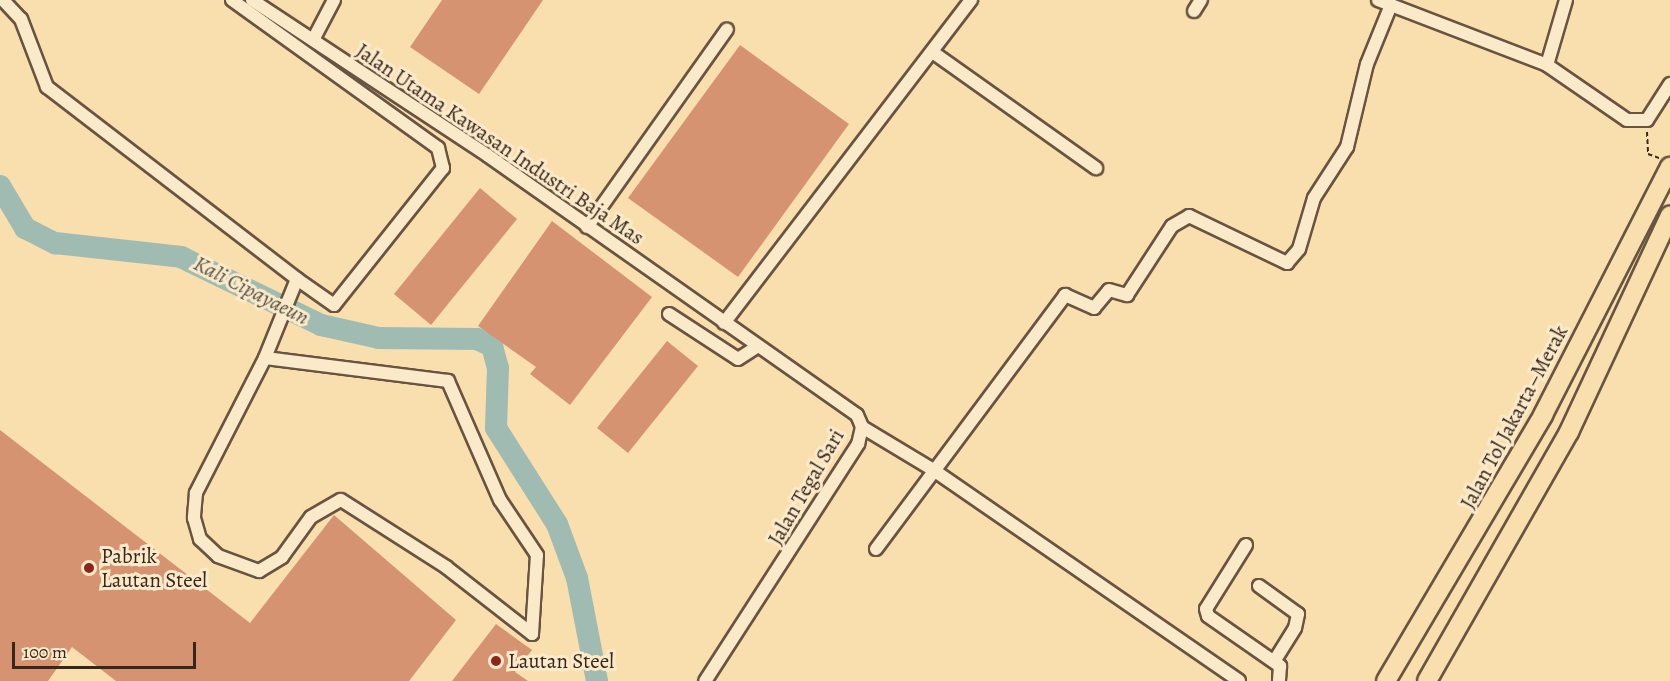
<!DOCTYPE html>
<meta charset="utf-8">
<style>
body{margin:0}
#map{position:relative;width:1670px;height:681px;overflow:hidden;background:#f9dfae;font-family:Alegreya,serif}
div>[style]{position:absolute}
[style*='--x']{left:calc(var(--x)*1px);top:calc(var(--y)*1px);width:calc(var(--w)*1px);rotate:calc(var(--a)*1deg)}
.river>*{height:22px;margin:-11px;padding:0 11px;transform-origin:11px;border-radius:11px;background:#a0bbb2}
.building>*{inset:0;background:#d69372}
.path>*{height:2px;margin-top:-1px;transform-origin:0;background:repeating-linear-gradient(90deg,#37261b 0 4.5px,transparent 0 7.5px)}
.roads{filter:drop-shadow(2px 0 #685440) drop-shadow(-2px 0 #685440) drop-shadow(0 2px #685440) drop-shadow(0 -2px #685440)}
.minor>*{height:12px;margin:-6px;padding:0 6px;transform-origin:6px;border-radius:6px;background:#fbeaca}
.highway>*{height:18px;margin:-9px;padding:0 9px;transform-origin:9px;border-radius:9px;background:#f9dfae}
.dots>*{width:16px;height:16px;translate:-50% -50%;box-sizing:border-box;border:3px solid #fbeaca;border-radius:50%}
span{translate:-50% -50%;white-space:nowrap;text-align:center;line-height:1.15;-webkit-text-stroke:6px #fbeaca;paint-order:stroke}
.street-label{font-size:21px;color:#37261b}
.poi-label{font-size:21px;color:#37261b}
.left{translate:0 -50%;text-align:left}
.water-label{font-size:22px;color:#565348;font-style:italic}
.scale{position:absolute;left:12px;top:642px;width:184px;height:27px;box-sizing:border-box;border:3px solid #37261b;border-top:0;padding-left:8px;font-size:18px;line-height:21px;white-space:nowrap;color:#37261b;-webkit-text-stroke:4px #fbeaca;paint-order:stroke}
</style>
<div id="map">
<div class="river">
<i style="--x:0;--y:186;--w:49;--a:59.2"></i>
<i style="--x:25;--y:228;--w:34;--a:27"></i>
<i style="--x:55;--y:243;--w:127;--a:6.3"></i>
<i style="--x:181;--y:257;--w:156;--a:25.9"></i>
<i style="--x:321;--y:325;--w:59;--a:12.6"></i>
<i style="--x:379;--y:338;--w:98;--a:0.6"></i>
<i style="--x:477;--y:339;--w:17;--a:25"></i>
<i style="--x:492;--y:346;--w:23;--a:75"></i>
<i style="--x:498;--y:368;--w:60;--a:91.9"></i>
<i style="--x:496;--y:428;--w:114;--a:57.6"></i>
<i style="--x:557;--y:524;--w:58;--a:69.7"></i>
<i style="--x:577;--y:578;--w:105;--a:79"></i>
</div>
<div class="building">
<i style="clip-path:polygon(442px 0,543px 0,479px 94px,410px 47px)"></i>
<i style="clip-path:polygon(740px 45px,849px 124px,738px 277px,628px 198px)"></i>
<i style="clip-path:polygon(480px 188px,517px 219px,431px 325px,394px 294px)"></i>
<i style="clip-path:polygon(552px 221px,652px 297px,570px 405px,530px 374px,536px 367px,478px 326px)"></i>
<i style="clip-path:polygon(667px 341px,698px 366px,628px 453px,597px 428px)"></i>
<i style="clip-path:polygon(0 430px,250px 623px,334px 515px,456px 620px,409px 681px,116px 681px,72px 647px,48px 681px,0 681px)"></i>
<i style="clip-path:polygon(496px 624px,532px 650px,515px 672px,528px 681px,452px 681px)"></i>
</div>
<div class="path">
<i style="--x:1647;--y:132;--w:22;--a:87"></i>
<i style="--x:1648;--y:154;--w:12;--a:20"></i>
</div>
<div class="roads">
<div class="minor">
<i style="--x:3;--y:0;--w:26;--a:47"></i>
<i style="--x:21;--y:19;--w:73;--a:69.1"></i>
<i style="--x:47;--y:87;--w:315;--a:37.5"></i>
<i style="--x:232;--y:0;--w:254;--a:35.7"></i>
<i style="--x:438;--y:148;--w:21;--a:76"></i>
<i style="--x:443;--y:168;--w:175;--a:128.5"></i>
<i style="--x:334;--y:305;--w:45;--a:-144.9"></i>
<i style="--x:297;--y:279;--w:85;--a:112.1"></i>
<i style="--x:265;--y:358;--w:152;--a:117.1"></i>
<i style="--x:196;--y:493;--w:25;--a:95"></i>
<i style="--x:194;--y:518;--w:22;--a:74"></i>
<i style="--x:200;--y:539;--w:25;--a:43"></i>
<i style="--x:218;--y:556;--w:44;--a:20.1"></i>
<i style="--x:259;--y:571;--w:27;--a:-31"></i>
<i style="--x:282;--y:557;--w:49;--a:-54.1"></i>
<i style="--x:311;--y:517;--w:34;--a:-30"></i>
<i style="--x:341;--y:500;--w:125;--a:32.5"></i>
<i style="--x:446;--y:567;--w:109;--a:37.9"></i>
<i style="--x:532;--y:634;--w:79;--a:-86.4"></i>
<i style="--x:537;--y:555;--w:66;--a:-123.9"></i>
<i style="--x:500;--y:500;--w:130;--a:-113.6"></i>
<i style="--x:448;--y:381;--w:184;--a:-172.8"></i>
<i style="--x:252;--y:0;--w:282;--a:33.4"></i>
<i style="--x:487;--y:155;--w:452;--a:35.1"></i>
<i style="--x:857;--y:415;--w:13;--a:67"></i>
<i style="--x:862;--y:427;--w:17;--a:103"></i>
<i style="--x:858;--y:444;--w:282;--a:122.8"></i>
<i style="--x:1378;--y:0;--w:181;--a:21"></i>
<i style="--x:1547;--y:65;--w:97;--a:34.5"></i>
<i style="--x:1627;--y:120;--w:20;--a:0"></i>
<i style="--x:1647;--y:120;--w:43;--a:-57.4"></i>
<i style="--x:1194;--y:11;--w:13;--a:-58"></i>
<i style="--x:313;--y:40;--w:45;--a:-62.3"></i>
<i style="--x:934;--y:53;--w:199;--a:35.4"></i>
<i style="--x:1547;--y:65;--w:68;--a:-73.7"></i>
<i style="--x:587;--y:227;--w:242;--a:-54.7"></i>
<i style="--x:669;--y:314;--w:82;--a:33.1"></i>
<i style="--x:738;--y:359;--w:24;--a:-33"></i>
<i style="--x:724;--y:323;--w:407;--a:-52.6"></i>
<i style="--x:862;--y:427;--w:82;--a:31"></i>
<i style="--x:932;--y:469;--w:373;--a:34.6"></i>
<i style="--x:1246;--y:545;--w:75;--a:122"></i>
<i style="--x:1206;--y:609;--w:7;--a:74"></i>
<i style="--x:1208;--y:616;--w:88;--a:34.8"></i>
<i style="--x:1280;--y:666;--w:15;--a:94"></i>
<i style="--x:876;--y:549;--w:317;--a:-53.3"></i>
<i style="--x:1065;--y:295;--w:32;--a:24"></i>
<i style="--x:1094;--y:308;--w:23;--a:-50"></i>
<i style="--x:1109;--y:290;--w:19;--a:16"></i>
<i style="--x:1127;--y:295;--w:82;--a:-56.9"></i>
<i style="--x:1172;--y:226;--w:20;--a:-30"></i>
<i style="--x:1189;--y:216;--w:109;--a:25.6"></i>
<i style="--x:1287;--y:263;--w:18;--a:-49"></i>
<i style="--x:1299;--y:249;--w:53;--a:-73.6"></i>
<i style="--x:1314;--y:198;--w:61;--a:-57.1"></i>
<i style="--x:1347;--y:147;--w:85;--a:-76.5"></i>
<i style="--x:1367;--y:64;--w:64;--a:-67.9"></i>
<i style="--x:1259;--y:586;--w:48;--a:35.7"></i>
<i style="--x:1298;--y:614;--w:14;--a:102"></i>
<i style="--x:1295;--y:628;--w:39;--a:122"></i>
</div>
<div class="highway">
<i style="--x:1386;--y:681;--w:309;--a:-59.4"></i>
<i style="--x:1543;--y:415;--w:279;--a:-62.9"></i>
<i style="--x:1427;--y:681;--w:287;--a:-60.3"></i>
<i style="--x:1569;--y:432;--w:239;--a:-65"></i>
</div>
</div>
<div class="dots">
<i style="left:89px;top:568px;background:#8f2418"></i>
<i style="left:496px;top:661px;background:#8f2418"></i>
</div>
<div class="street-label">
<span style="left:500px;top:144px;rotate:34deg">Jalan Utama Kawasan Industri Baja Mas</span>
<span style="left:1514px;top:417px;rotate:-62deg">Jalan Tol Jakarta–Merak</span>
<span style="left:806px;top:487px;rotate:-60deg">Jalan Tegal Sari</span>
</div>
<div class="poi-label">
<span class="left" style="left:101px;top:568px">Pabrik<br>Lautan Steel</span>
<span class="left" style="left:508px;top:661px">Lautan Steel</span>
</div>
<div class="water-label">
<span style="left:251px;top:291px;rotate:27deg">Kali Cipayaeun</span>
</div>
<div class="scale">100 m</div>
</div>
